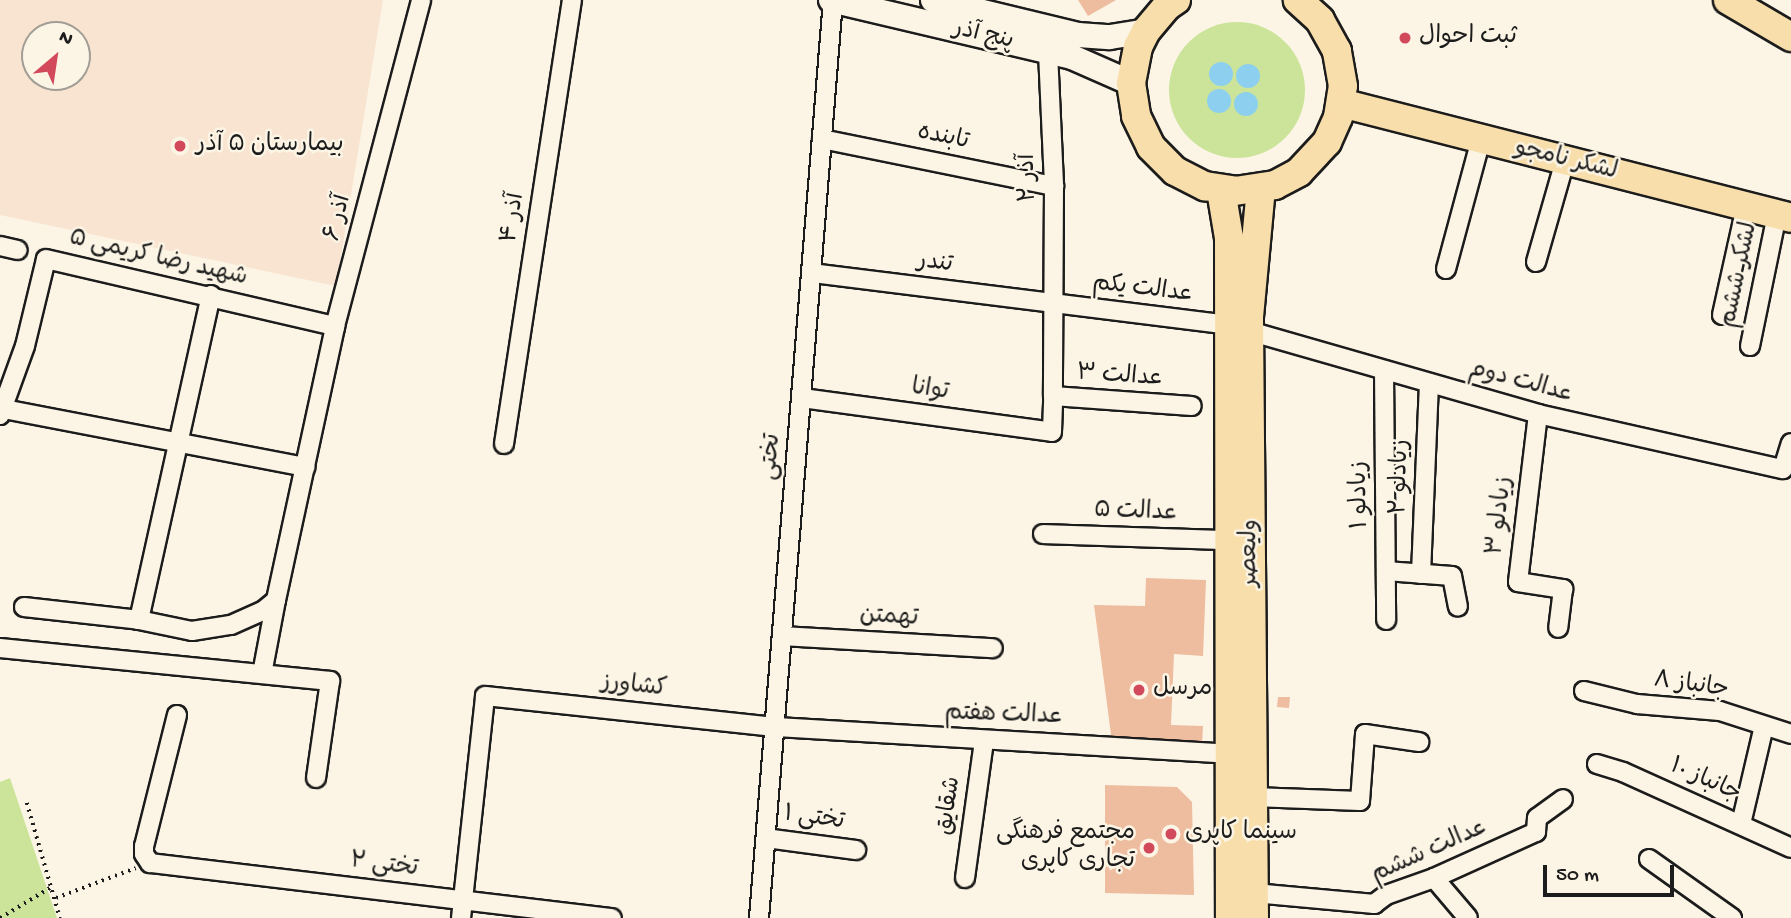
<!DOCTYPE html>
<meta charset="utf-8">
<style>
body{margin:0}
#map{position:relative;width:1791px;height:918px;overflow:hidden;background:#fcf5e5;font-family:"Gochi Hand","Playpen Sans Arabic",sans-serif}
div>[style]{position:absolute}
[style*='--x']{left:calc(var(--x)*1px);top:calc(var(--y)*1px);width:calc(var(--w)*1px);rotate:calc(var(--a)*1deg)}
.built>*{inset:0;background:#f8e4d0}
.green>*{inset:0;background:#cbe49a}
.round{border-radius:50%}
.water>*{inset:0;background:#8dcfee}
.building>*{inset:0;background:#eebc9f}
.path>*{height:3.5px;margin-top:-1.75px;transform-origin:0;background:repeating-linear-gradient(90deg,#1c1c1c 0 2px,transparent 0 7px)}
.roads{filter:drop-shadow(2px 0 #1c1c1c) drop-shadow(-2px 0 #1c1c1c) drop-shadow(0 2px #1c1c1c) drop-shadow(0 -2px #1c1c1c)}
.street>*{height:18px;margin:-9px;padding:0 9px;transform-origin:9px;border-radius:9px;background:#fcf5e5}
.secondary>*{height:24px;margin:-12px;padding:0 12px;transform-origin:12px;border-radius:12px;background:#fcf5e5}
.primary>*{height:28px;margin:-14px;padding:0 14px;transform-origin:14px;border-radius:14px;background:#f8deab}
.dots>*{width:19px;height:19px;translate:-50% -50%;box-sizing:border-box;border:4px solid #fcf5e5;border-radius:50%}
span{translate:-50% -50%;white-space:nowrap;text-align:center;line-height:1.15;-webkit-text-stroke:5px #fcf5e5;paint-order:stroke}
.street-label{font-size:24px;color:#1c1c1c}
.poi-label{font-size:24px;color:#1c1c1c}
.left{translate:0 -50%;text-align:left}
.right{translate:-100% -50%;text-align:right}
.north{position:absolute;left:21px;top:21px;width:70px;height:70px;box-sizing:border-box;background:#fcf5e5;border:2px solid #a29e95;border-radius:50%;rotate:29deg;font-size:19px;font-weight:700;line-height:28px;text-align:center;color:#1c1c1c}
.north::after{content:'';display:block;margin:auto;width:24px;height:32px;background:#d1495b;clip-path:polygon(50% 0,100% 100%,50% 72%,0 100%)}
.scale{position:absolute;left:1543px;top:865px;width:131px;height:32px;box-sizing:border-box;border:4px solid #1c1c1c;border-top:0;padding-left:9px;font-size:21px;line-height:24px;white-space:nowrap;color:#1c1c1c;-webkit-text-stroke:5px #fcf5e5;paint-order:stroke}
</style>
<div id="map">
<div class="built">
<i style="clip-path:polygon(evenodd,0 0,383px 0,336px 286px,0 215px,0 0,35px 35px,77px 35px,77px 77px,35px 77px,35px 35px)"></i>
</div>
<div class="green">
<i class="round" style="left:1169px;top:22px;width:136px;height:136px"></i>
<i style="clip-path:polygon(10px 778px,57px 918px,0 918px,0 782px)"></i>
</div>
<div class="water">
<i class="round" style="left:1209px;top:62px;width:24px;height:24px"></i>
<i class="round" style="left:1236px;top:64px;width:24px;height:24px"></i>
<i class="round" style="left:1207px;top:89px;width:24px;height:24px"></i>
<i class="round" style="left:1234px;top:92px;width:24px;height:24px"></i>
</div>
<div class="building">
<i style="clip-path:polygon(1078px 0,1116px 0,1088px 16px)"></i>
<i style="clip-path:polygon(1146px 578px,1206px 580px,1203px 656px,1174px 654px,1171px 725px,1203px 726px,1202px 745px,1112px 742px,1094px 605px,1145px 606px)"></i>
<i style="clip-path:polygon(1278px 697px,1290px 697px,1289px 708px,1277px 707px)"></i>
<i style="clip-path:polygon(1105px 785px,1177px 787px,1192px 802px,1194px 895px,1105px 893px)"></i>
</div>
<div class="path">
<i style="--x:27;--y:803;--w:120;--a:74"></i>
<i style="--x:56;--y:898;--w:85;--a:-20.6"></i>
<i style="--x:0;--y:918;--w:62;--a:-31.1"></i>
</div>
<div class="roads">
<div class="street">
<i style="--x:1048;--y:52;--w:134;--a:87.4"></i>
<i style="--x:1054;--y:186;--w:210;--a:90.3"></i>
<i style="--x:1053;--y:396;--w:139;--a:4.1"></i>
<i style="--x:822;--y:139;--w:237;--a:11.5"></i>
<i style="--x:0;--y:246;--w:18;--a:13"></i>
<i style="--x:1536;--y:262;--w:105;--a:-74"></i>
<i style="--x:1446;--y:269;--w:135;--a:-74.9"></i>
<i style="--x:812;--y:273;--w:419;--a:7.1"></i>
<i style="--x:211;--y:295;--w:333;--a:102.5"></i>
<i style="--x:139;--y:620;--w:54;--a:11.7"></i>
<i style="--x:192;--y:631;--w:39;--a:-9"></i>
<i style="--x:231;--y:625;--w:35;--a:-24"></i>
<i style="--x:263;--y:611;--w:17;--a:-40"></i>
<i style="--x:276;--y:600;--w:280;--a:-77.8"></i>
<i style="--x:335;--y:326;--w:337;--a:-75.2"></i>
<i style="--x:1722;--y:315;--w:111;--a:-77.5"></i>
<i style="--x:1249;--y:331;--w:301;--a:16"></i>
<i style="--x:1538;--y:414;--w:251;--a:12.7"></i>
<i style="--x:1783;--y:469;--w:27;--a:-73"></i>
<i style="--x:1750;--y:346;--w:134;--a:-78.4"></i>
<i style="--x:1384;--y:370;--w:250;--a:89.5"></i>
<i style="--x:802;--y:398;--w:252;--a:7.7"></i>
<i style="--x:1052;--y:432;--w:36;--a:-88"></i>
<i style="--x:4;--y:409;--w:307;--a:10.9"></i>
<i style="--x:1538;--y:414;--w:169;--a:96.8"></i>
<i style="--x:1518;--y:582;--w:46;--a:8.8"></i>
<i style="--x:1563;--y:589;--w:39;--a:97"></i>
<i style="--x:0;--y:415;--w:73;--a:-70.1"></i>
<i style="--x:25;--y:346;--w:89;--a:-76.4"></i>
<i style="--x:46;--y:259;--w:297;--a:13.1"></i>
<i style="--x:504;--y:444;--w:449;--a:-81.3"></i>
<i style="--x:1043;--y:534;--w:185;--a:1.9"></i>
<i style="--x:1386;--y:571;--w:66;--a:4.3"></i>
<i style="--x:1452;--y:576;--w:31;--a:79"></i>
<i style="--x:1421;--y:574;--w:191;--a:-87.6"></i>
<i style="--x:24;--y:607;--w:116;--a:6.4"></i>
<i style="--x:782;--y:636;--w:211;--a:3.3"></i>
<i style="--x:0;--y:648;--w:332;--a:5.7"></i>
<i style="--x:330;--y:681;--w:98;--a:98.2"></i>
<i style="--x:262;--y:674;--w:75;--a:-79.3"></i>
<i style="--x:1584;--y:691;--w:55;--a:13.8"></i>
<i style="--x:1637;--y:704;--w:83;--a:4.8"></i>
<i style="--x:1720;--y:711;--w:75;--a:17.9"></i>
<i style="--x:177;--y:715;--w:135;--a:104.1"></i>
<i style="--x:144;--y:846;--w:8;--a:90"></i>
<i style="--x:144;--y:854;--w:11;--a:56"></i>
<i style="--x:150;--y:863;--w:465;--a:6.8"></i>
<i style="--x:1597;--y:764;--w:27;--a:17"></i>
<i style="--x:1623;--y:772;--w:184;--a:24.3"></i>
<i style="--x:1253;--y:797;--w:107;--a:2.1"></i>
<i style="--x:1360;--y:801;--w:67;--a:-85.7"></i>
<i style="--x:1365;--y:734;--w:55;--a:8.4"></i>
<i style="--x:1741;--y:824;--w:101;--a:-76.8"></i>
<i style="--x:766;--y:838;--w:91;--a:7.6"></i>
<i style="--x:1649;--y:859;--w:102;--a:35.4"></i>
<i style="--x:965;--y:878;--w:138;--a:-82.1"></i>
<i style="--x:1434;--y:878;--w:52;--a:49.6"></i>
<i style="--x:1254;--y:893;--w:121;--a:5.2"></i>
<i style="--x:1374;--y:904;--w:15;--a:-37"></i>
<i style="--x:1386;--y:895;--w:51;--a:-19.5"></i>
<i style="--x:1434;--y:878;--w:112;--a:-24.3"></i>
<i style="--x:1536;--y:832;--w:14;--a:-86"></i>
<i style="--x:1537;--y:818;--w:32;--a:-36"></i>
<i style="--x:461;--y:918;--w:223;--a:-83.8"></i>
<i style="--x:485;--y:696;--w:294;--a:6.1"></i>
<i style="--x:777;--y:727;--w:452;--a:3.4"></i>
<i style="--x:759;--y:918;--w:920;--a:-85.39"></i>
</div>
<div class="secondary">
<i style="--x:831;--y:0;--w:248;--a:13.3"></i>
<i style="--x:1072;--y:57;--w:64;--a:23.8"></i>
<i style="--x:933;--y:0;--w:149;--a:13.6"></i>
<i style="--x:1078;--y:35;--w:32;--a:4"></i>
<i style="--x:1110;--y:37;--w:36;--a:-9"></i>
</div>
<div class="primary">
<i style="--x:1176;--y:0;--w:11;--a:146"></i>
<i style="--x:1167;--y:6;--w:33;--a:130"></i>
<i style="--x:1146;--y:31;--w:18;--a:117"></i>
<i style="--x:1138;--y:47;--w:37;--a:101"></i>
<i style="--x:1131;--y:83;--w:33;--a:81"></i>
<i style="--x:1136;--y:116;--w:34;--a:64"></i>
<i style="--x:1151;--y:147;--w:34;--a:45"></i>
<i style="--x:1175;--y:171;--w:34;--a:27"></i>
<i style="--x:1205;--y:186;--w:30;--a:9"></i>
<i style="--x:1235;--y:191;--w:40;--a:-8.5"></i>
<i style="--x:1275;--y:185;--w:27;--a:-28"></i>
<i style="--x:1299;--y:172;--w:41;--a:-47"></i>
<i style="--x:1327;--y:142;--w:27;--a:-66"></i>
<i style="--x:1338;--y:117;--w:31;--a:-81"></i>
<i style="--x:1343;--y:86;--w:36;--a:-100"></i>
<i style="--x:1337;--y:51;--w:35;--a:-119"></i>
<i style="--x:1320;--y:20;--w:30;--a:-138"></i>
<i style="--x:1728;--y:0;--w:73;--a:30.4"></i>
<i style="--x:1341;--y:103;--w:464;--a:14.3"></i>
<i style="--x:1221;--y:190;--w:49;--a:80.5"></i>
<i style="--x:1229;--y:238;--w:680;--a:89.92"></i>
<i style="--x:1254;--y:918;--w:601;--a:-90.48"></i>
<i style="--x:1249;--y:317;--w:130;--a:-84.7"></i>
</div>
</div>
<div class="dots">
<i style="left:1405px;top:38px;background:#d1495b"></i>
<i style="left:180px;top:146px;background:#d1495b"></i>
<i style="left:1139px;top:690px;background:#d1495b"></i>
<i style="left:1171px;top:834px;background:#d1495b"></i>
<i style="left:1149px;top:848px;background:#d1495b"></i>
</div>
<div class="street-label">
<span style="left:983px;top:36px;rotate:13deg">پنج آذر</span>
<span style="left:943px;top:138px;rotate:12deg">تابنده</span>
<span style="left:1566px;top:161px;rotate:14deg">لشکر نامجو</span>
<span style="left:1029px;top:178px;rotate:-91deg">۲ آذر</span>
<span style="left:339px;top:218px;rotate:-75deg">آذر ۶</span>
<span style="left:514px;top:218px;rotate:-81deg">آذر ۴</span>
<span style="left:158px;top:259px;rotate:13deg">شهید رضا کریمی ۵</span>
<span style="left:935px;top:264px;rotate:7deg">تندر</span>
<span style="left:1740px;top:275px;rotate:-78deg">لشکر ششم</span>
<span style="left:1143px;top:290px;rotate:7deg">عدالت یکم</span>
<span style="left:1120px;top:377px;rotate:4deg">عدالت ۳</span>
<span style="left:1521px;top:383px;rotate:15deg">عدالت دوم</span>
<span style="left:930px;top:391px;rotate:8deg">توانا</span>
<span style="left:772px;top:457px;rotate:-85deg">تختی</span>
<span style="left:1401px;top:477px;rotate:-88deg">زیادلو ۲</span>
<span style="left:1361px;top:495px;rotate:-91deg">زیادلو ۱</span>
<span style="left:1136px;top:513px;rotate:2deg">عدالت ۵</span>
<span style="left:1501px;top:516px;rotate:-83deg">زیادلو ۳</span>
<span style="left:1251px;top:553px;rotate:-90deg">ولیعصر</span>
<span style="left:889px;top:618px;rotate:3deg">تهمتن</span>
<span style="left:1691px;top:686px;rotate:8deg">جانباز ۸</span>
<span style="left:634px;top:687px;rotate:6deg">کشاورز</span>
<span style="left:1004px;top:716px;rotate:2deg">عدالت هفتم</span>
<span style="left:1705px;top:781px;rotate:24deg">۱۰ جانباز</span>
<span style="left:950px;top:806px;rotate:-82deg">شقایق</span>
<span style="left:814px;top:819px;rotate:8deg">۱ تختی</span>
<span style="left:1430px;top:852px;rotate:-24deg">عدالت ششم</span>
<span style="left:384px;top:866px;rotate:7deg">تختی ۲</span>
</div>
<div class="poi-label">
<span class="left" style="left:1419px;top:38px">ثبت احوال</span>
<span class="left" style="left:196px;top:146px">بیمارستان ۵ آذر</span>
<span class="left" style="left:1153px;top:690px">مرسل</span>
<span class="right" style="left:1135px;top:848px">مجتمع فرهنگی<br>تجاری کاپری</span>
<span class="left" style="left:1185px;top:834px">سینما کاپری</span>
</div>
<div class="north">N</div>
<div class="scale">50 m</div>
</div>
